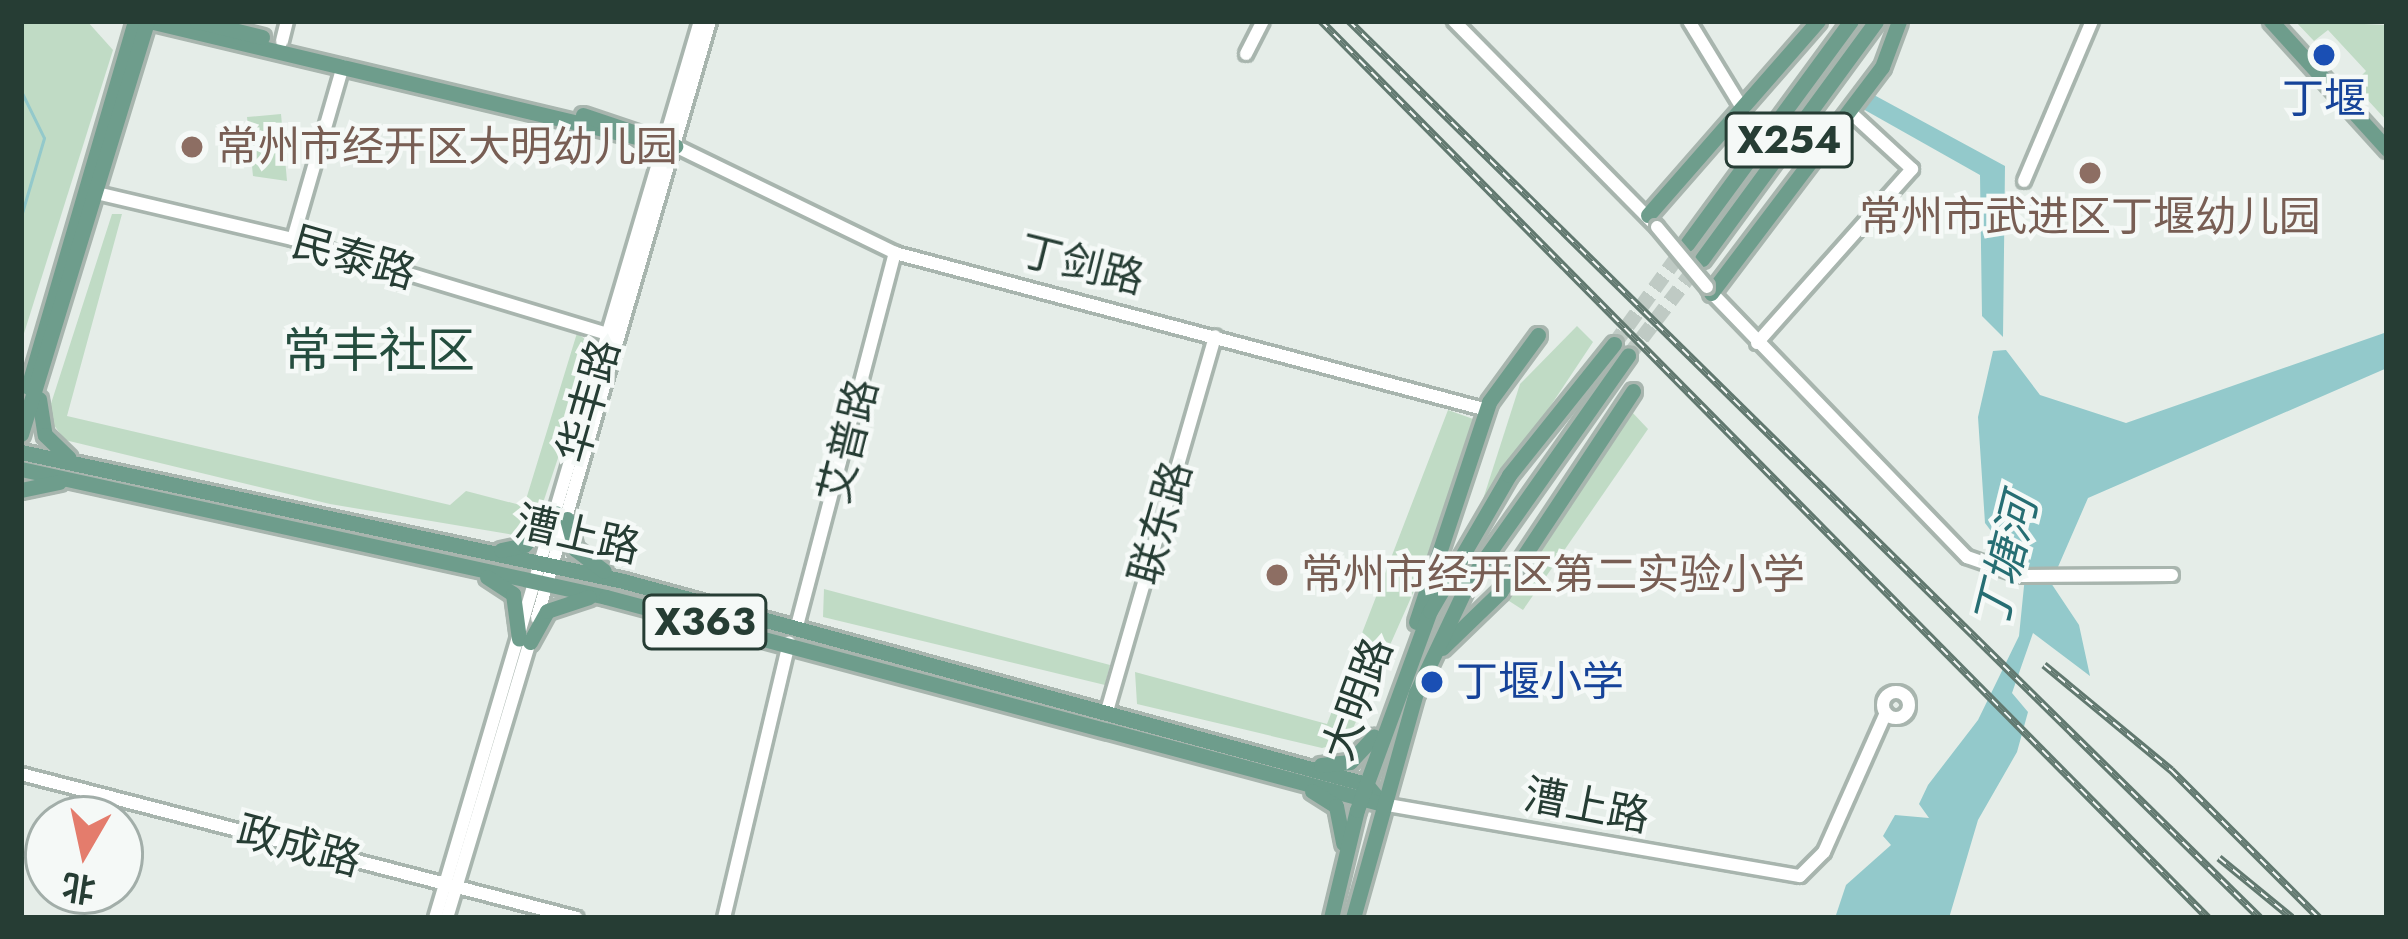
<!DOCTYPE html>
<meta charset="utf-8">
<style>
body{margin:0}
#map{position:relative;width:2408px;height:939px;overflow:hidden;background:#e5ede8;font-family:Jost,"Noto Sans SC",sans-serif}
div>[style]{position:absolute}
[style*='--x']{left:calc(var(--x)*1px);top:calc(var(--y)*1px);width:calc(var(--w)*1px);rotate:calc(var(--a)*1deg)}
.green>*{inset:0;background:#c0dbc5}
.water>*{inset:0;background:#93c9cb}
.stream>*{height:3px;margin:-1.5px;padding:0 1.5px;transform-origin:1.5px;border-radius:1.5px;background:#93c9cb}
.major-tunnel>*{height:15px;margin-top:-7.5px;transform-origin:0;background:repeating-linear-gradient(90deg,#bfcac4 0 15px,transparent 0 23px)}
.roads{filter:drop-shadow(3px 0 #a8b5ae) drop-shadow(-3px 0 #a8b5ae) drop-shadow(0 3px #a8b5ae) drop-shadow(0 -3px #a8b5ae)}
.minor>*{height:12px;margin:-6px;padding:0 6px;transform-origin:6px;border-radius:6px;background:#fff}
.minor>.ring{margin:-6px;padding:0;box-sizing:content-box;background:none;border:12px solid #fff;border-radius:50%}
.major>*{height:15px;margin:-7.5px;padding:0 7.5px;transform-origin:7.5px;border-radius:7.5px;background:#6e9d8c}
.rail>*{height:8px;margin-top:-4px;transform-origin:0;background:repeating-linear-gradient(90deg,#f5f9f7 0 9px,#61786f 0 18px);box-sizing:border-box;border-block:3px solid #61786f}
.bridges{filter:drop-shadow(3px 0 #a8b5ae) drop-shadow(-3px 0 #a8b5ae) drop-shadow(0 3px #a8b5ae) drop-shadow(0 -3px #a8b5ae)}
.minor-bridge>*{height:12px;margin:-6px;padding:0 6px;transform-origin:6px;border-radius:6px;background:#fff}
.dots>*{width:33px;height:33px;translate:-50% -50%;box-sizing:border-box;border:6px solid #f5f9f7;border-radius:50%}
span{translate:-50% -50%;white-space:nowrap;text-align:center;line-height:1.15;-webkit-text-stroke:9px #f5f9f7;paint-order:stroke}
.shield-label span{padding:3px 9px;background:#f5f9f7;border:3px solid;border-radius:9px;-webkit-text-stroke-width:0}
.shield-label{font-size:39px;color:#263d34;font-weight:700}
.transit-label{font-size:42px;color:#164399}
.left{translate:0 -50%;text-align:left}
.education-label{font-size:42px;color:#785e54}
.street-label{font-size:42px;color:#263d34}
.water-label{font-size:45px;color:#266e73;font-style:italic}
.quarter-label{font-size:48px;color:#244d3e}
.frame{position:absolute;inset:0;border:24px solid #263d34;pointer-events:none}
.north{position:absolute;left:24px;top:795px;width:120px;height:120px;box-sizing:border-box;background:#f5f9f7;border:3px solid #a2aea9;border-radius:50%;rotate:189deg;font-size:33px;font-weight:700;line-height:48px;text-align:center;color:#263d34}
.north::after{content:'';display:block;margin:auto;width:42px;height:54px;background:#e47c6c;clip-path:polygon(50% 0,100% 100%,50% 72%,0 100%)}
</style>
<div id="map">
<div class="green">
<i style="clip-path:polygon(21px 21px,87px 21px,113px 50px,21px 343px)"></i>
<i style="clip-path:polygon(2295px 21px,2387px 25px,2387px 121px,2353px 84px,2366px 71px,2328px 30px,2314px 41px)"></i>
<i style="clip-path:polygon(281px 114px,287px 181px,253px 176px,247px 117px)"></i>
<i style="clip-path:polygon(112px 214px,122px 214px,67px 416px,450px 505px,466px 491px,524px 506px,577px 333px,595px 347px,536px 524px,520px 536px,330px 504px,65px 440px,47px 416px)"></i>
<i style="clip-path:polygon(1577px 326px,1593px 342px,1478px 515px,1520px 384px)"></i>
<i style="clip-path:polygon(1448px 410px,1476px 420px,1465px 476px,1347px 742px,1322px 748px,1137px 704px,1135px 672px,1327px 724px)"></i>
<i style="clip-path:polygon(1631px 411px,1648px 429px,1523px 610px,1506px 599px)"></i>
<i style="clip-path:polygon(824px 589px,1110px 665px,1105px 685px,823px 617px)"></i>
</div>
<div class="water">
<i style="clip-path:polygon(1874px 95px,2005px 166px,2003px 337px,1982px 316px,1980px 175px,1863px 109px)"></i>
<i style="clip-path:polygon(2387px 332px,2387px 368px,2088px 498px,2051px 583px,2079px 625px,2090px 676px,2033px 633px,2012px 693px,2028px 712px,2017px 752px,1978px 820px,1949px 918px,1835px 918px,1846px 885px,1891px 845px,1883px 836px,1895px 815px,1929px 818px,1919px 804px,1928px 785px,1978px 720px,2019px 636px,2025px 576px,1985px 523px,1978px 417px,1993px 351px,2006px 350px,2040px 395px,2126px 423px)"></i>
</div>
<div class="stream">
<i style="--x:21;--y:91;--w:52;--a:63.9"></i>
<i style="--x:44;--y:138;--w:81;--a:106.4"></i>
</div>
<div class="major-tunnel">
<i style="--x:1614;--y:344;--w:121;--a:-54.1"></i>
<i style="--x:1628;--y:356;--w:122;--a:-52.7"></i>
</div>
<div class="roads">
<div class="minor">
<i style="--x:1454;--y:21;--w:289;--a:45.4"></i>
<i style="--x:1689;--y:21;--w:105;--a:58.6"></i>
<i style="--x:282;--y:41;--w:21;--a:-76"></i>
<i style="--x:1246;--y:54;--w:37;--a:-63"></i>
<i style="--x:675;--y:146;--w:245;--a:25.9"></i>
<i style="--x:895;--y:253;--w:612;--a:14.85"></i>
<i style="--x:2024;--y:181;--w:174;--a:-67"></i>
<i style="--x:88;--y:191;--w:211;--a:13.2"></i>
<i style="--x:293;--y:239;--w:332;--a:16.8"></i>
<i style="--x:293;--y:239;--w:180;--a:-73.9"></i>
<i style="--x:1708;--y:289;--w:373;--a:46"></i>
<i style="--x:1967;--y:557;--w:58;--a:19.1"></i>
<i style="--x:2022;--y:576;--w:150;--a:-0.4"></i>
<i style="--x:1757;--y:343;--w:233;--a:-48.3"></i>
<i style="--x:1912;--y:169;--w:86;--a:-137.4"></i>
<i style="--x:537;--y:618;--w:622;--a:-73.84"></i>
<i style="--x:797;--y:626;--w:386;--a:-75.3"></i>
<i class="ring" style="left:1883px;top:692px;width:14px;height:14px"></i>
<i style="--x:1107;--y:711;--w:390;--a:-73.9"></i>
<i style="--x:21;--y:774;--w:574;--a:14.52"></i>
<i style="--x:1382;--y:804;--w:424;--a:9.8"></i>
<i style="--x:1800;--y:876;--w:34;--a:-45"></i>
<i style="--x:1824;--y:852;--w:152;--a:-66"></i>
<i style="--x:435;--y:918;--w:935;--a:-73.54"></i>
<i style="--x:447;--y:918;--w:292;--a:-73.3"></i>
<i style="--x:724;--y:918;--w:283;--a:-76.7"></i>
</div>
<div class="major">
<i style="--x:149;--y:21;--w:541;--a:13.37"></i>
<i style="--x:197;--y:21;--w:67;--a:13.8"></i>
<i style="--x:2271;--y:21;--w:173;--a:47.8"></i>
<i style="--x:583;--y:115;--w:97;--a:18.6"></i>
<i style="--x:1648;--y:215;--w:258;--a:-48.8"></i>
<i style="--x:1687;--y:244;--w:277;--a:-53.7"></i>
<i style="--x:1702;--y:259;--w:295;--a:-53.8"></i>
<i style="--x:1711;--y:293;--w:283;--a:-52.9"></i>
<i style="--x:1882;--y:67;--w:49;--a:-69.7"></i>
<i style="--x:28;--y:387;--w:381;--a:-73.7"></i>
<i style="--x:39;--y:399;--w:36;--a:81"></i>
<i style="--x:45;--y:435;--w:33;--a:44"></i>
<i style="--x:21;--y:434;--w:432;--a:-73"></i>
<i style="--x:21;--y:452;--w:616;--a:12.09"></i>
<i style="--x:623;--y:581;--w:770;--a:15.28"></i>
<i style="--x:1366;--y:784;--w:26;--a:51"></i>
<i style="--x:21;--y:469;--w:599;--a:12.34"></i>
<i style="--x:606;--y:597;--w:800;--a:14.92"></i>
<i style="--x:21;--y:490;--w:39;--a:-12"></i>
<i style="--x:567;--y:519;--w:31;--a:75"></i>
<i style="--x:575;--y:549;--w:36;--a:37"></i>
<i style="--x:501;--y:550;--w:24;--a:-12"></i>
<i style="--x:524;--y:545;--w:45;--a:-45"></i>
<i style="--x:487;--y:577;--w:31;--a:33"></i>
<i style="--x:513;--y:594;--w:45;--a:82.4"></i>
<i style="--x:1416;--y:622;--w:232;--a:-71.6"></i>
<i style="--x:1489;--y:402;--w:83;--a:-53.8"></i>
<i style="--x:530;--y:642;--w:35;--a:-61"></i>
<i style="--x:547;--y:611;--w:44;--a:-18.4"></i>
<i style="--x:1442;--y:648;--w:81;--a:-44"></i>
<i style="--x:1500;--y:592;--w:241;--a:-56.5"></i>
<i style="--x:1321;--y:765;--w:29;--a:-6"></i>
<i style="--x:1350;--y:762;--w:35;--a:-47"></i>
<i style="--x:1312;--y:791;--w:28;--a:32"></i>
<i style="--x:1336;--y:806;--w:38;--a:79"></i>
<i style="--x:1331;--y:918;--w:111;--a:-76.5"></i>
<i style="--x:1357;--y:810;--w:212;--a:-69.9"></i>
<i style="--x:1430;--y:611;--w:157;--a:-59.8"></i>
<i style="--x:1509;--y:475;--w:168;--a:-51.3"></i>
<i style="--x:1353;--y:918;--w:234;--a:-74.4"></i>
<i style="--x:1416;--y:693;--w:124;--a:-64.7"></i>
<i style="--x:1469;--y:581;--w:276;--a:-54.8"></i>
</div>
</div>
<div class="rail">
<i style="--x:1321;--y:21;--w:1261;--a:45.32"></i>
<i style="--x:1349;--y:21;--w:1278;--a:44.56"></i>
<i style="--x:2044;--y:665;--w:165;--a:39.6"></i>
<i style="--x:2171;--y:770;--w:209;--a:45"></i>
<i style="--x:2219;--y:858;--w:94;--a:39.4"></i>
</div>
<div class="bridges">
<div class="minor-bridge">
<i style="--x:1657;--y:227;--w:78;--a:50.2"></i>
</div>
</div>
<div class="dots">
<i style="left:2324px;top:55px;background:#1a4fb4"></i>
<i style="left:192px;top:147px;background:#8d6e63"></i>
<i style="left:2090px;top:173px;background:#8d6e63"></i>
<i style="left:1277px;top:575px;background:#8d6e63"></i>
<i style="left:1432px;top:682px;background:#1a4fb4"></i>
</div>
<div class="shield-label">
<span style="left:1789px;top:140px">X254</span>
<span style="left:705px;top:622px">X363</span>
</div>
<div class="transit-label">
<span style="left:2324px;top:99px">丁堰</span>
<span class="left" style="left:1456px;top:682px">丁堰小学</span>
</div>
<div class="education-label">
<span class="left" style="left:216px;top:147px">常州市经开区大明幼儿园</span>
<span style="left:2090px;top:217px">常州市武进区丁堰幼儿园</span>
<span class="left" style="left:1301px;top:575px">常州市经开区第二实验小学</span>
</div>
<div class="street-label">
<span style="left:354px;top:258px;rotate:16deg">民泰路</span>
<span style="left:1082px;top:265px;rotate:14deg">丁剑路</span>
<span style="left:589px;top:401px;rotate:-74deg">华丰路</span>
<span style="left:849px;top:441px;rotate:-76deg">艾普路</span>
<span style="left:1161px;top:523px;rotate:-74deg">联东路</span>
<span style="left:578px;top:535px;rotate:13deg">漕上路</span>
<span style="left:1358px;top:699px;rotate:-70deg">大明路</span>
<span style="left:1587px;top:806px;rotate:11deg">漕上路</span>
<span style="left:299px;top:846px;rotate:15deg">政成路</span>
</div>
<div class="water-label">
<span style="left:2006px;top:562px;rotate:-76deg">丁塘河</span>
</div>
<div class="quarter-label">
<span style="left:379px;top:351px">常丰社区</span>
</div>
<div class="frame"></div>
<div class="north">北</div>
</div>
